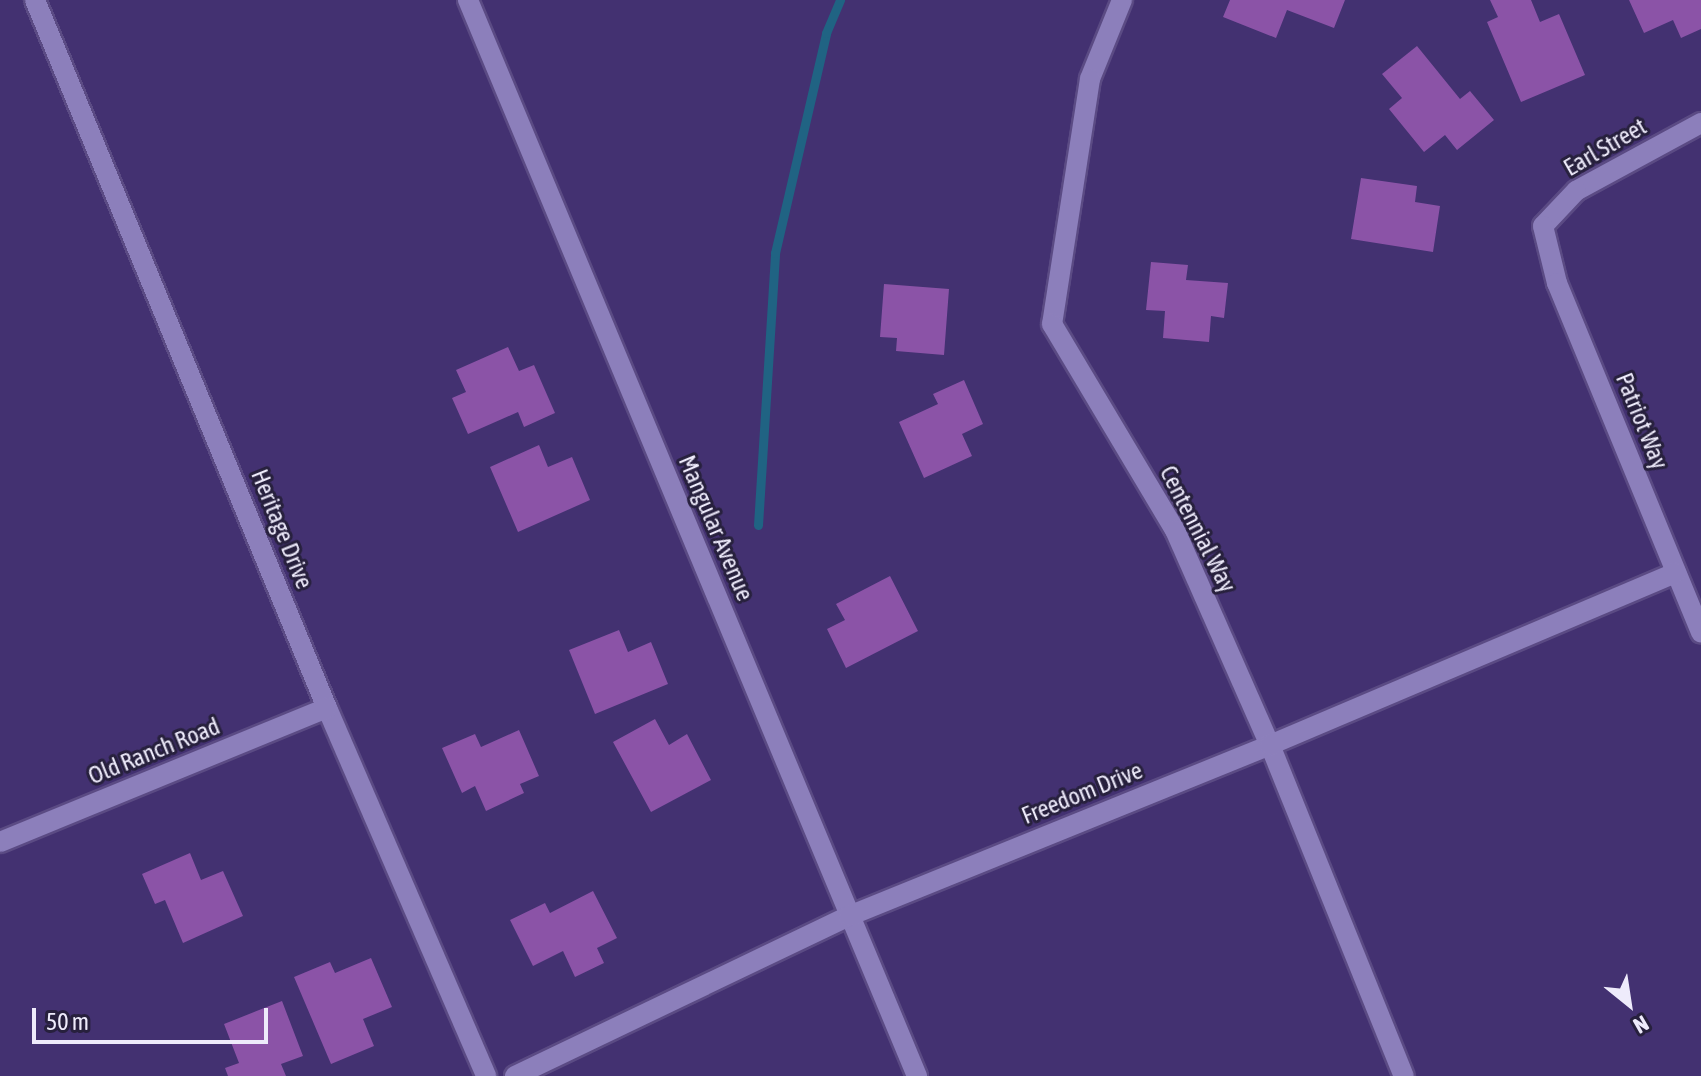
<!DOCTYPE html>
<style>
body{margin:0}
#map{position:relative;width:1701px;height:1076px;overflow:hidden;background:#433171;font-family:"Asap Condensed",sans-serif}
div>[style]{position:absolute}
[style*='--x']{left:calc(var(--x)*1px);top:calc(var(--y)*1px);width:calc(var(--w)*1px);rotate:calc(var(--a)*1deg)}
.stream>*{height:9px;margin:-4.5px;padding:0 4.5px;transform-origin:4.5px;border-radius:4.5px;background:#206383}
.building>*{inset:0;background:#8b53a7}
.roads{filter:drop-shadow(2px 0 #5b4b84) drop-shadow(-2px 0 #5b4b84) drop-shadow(0 2px #5b4b84) drop-shadow(0 -2px #5b4b84)}
.minor>*{height:20px;margin:-10px;padding:0 10px;transform-origin:10px;border-radius:10px;background:#8c7fbb}
span{translate:-50% -50%;white-space:nowrap;text-align:center;line-height:1.15;-webkit-text-stroke:6px #27203d;paint-order:stroke}
.street-label{font-size:24px;color:#eeebfb}
.north{position:absolute;left:1589px;top:964px;width:80px;height:80px;-webkit-text-stroke:6px #27203d;paint-order:stroke;rotate:150deg;font-size:22px;font-weight:700;line-height:32px;text-align:center;color:#eeebfb}
.north::after{content:'';display:block;margin:auto;width:28px;height:36px;background:#eeebfb;clip-path:polygon(50% 0,100% 100%,50% 72%,0 100%)}
.scale{position:absolute;left:32px;top:1008px;width:236px;height:36px;box-sizing:border-box;border:4px solid #eeebfb;border-top:0;padding-left:10px;font-size:24px;line-height:28px;white-space:nowrap;color:#eeebfb;-webkit-text-stroke:6px #27203d;paint-order:stroke}
</style>
<div id="map">
<div class="stream">
<i style="--x:758;--y:525;--w:273;--a:-86.4"></i>
<i style="--x:775;--y:253;--w:226;--a:-76.9"></i>
<i style="--x:826;--y:33;--w:36;--a:-67"></i>
</div>
<div class="building">
<i style="clip-path:polygon(1230px 0,1345px 0,1334px 28px,1287px 10px,1276px 38px,1223px 17px)"></i>
<i style="clip-path:polygon(1490px 0,1531px 0,1540px 22px,1559px 14px,1585px 75px,1521px 102px,1487px 22px,1498px 17px)"></i>
<i style="clip-path:polygon(1629px 0,1701px 0,1701px 29px,1681px 38px,1673px 20px,1644px 33px)"></i>
<i style="clip-path:polygon(1417px 46px,1460px 99px,1470px 91px,1494px 120px,1457px 150px,1445px 135px,1424px 152px,1389px 109px,1402px 98px,1382px 74px)"></i>
<i style="clip-path:polygon(1361px 178px,1417px 186px,1415px 202px,1440px 206px,1433px 252px,1351px 239px)"></i>
<i style="clip-path:polygon(1151px 262px,1188px 265px,1186px 280px,1228px 283px,1224px 318px,1211px 316px,1209px 342px,1163px 338px,1165px 311px,1146px 310px)"></i>
<i style="clip-path:polygon(884px 284px,949px 289px,944px 355px,896px 351px,897px 338px,880px 337px)"></i>
<i style="clip-path:polygon(508px 347px,519px 371px,534px 365px,555px 413px,524px 427px,518px 412px,468px 434px,452px 398px,466px 392px,456px 370px)"></i>
<i style="clip-path:polygon(964px 380px,983px 424px,962px 434px,972px 456px,924px 478px,899px 422px,938px 404px,933px 394px)"></i>
<i style="clip-path:polygon(539px 445px,548px 467px,572px 457px,590px 500px,518px 532px,490px 467px)"></i>
<i style="clip-path:polygon(890px 576px,918px 631px,846px 668px,827px 629px,845px 620px,836px 604px)"></i>
<i style="clip-path:polygon(619px 630px,628px 652px,651px 642px,668px 684px,595px 714px,569px 650px)"></i>
<i style="clip-path:polygon(655px 719px,669px 745px,687px 734px,711px 780px,651px 812px,613px 742px)"></i>
<i style="clip-path:polygon(519px 730px,539px 776px,520px 784px,524px 793px,486px 811px,475px 786px,462px 793px,442px 748px,475px 734px,481px 747px)"></i>
<i style="clip-path:polygon(190px 853px,201px 880px,223px 871px,243px 916px,183px 943px,165px 900px,155px 904px,142px 874px)"></i>
<i style="clip-path:polygon(593px 891px,617px 938px,597px 948px,604px 963px,575px 977px,563px 951px,533px 966px,510px 920px,545px 903px,550px 913px)"></i>
<i style="clip-path:polygon(371px 958px,392px 1007px,363px 1019px,374px 1046px,331px 1064px,294px 977px,330px 962px,335px 973px)"></i>
<i style="clip-path:polygon(282px 1001px,303px 1056px,281px 1064px,286px 1076px,228px 1076px,225px 1068px,239px 1063px,224px 1024px)"></i>
</div>
<div class="roads">
<div class="minor">
<i style="--x:35;--y:0;--w:766;--a:67.59"></i>
<i style="--x:327;--y:708;--w:401;--a:66.6"></i>
<i style="--x:468;--y:0;--w:1166;--a:67.35"></i>
<i style="--x:1122;--y:0;--w:85;--a:112.1"></i>
<i style="--x:1090;--y:79;--w:248;--a:98.8"></i>
<i style="--x:1052;--y:324;--w:240;--a:59.2"></i>
<i style="--x:1175;--y:530;--w:235;--a:66.2"></i>
<i style="--x:1270;--y:745;--w:357;--a:68"></i>
<i style="--x:1701;--y:123;--w:142;--a:151.5"></i>
<i style="--x:1576;--y:191;--w:48;--a:133.3"></i>
<i style="--x:1543;--y:226;--w:59;--a:76.2"></i>
<i style="--x:1557;--y:283;--w:378;--a:67.6"></i>
<i style="--x:0;--y:842;--w:353;--a:-22.3"></i>
<i style="--x:515;--y:1076;--w:370;--a:-25.6"></i>
<i style="--x:849;--y:916;--w:454;--a:-22.1"></i>
<i style="--x:1270;--y:745;--w:441;--a:-23"></i>
</div>
</div>
<div class="street-label">
<span style="left:1605px;top:147px;rotate:-30deg">Earl Street</span>
<span style="left:1642px;top:421px;rotate:68deg">Patriot Way</span>
<span style="left:716px;top:528px;rotate:67deg">Mangular Avenue</span>
<span style="left:282px;top:529px;rotate:68deg">Heritage Drive</span>
<span style="left:1198px;top:529px;rotate:63deg">Centennial Way</span>
<span style="left:154px;top:751px;rotate:-22deg">Old Ranch Road</span>
<span style="left:1082px;top:793px;rotate:-22deg">Freedom Drive</span>
</div>
<div class="north">N</div>
<div class="scale">50 m</div>
</div>
